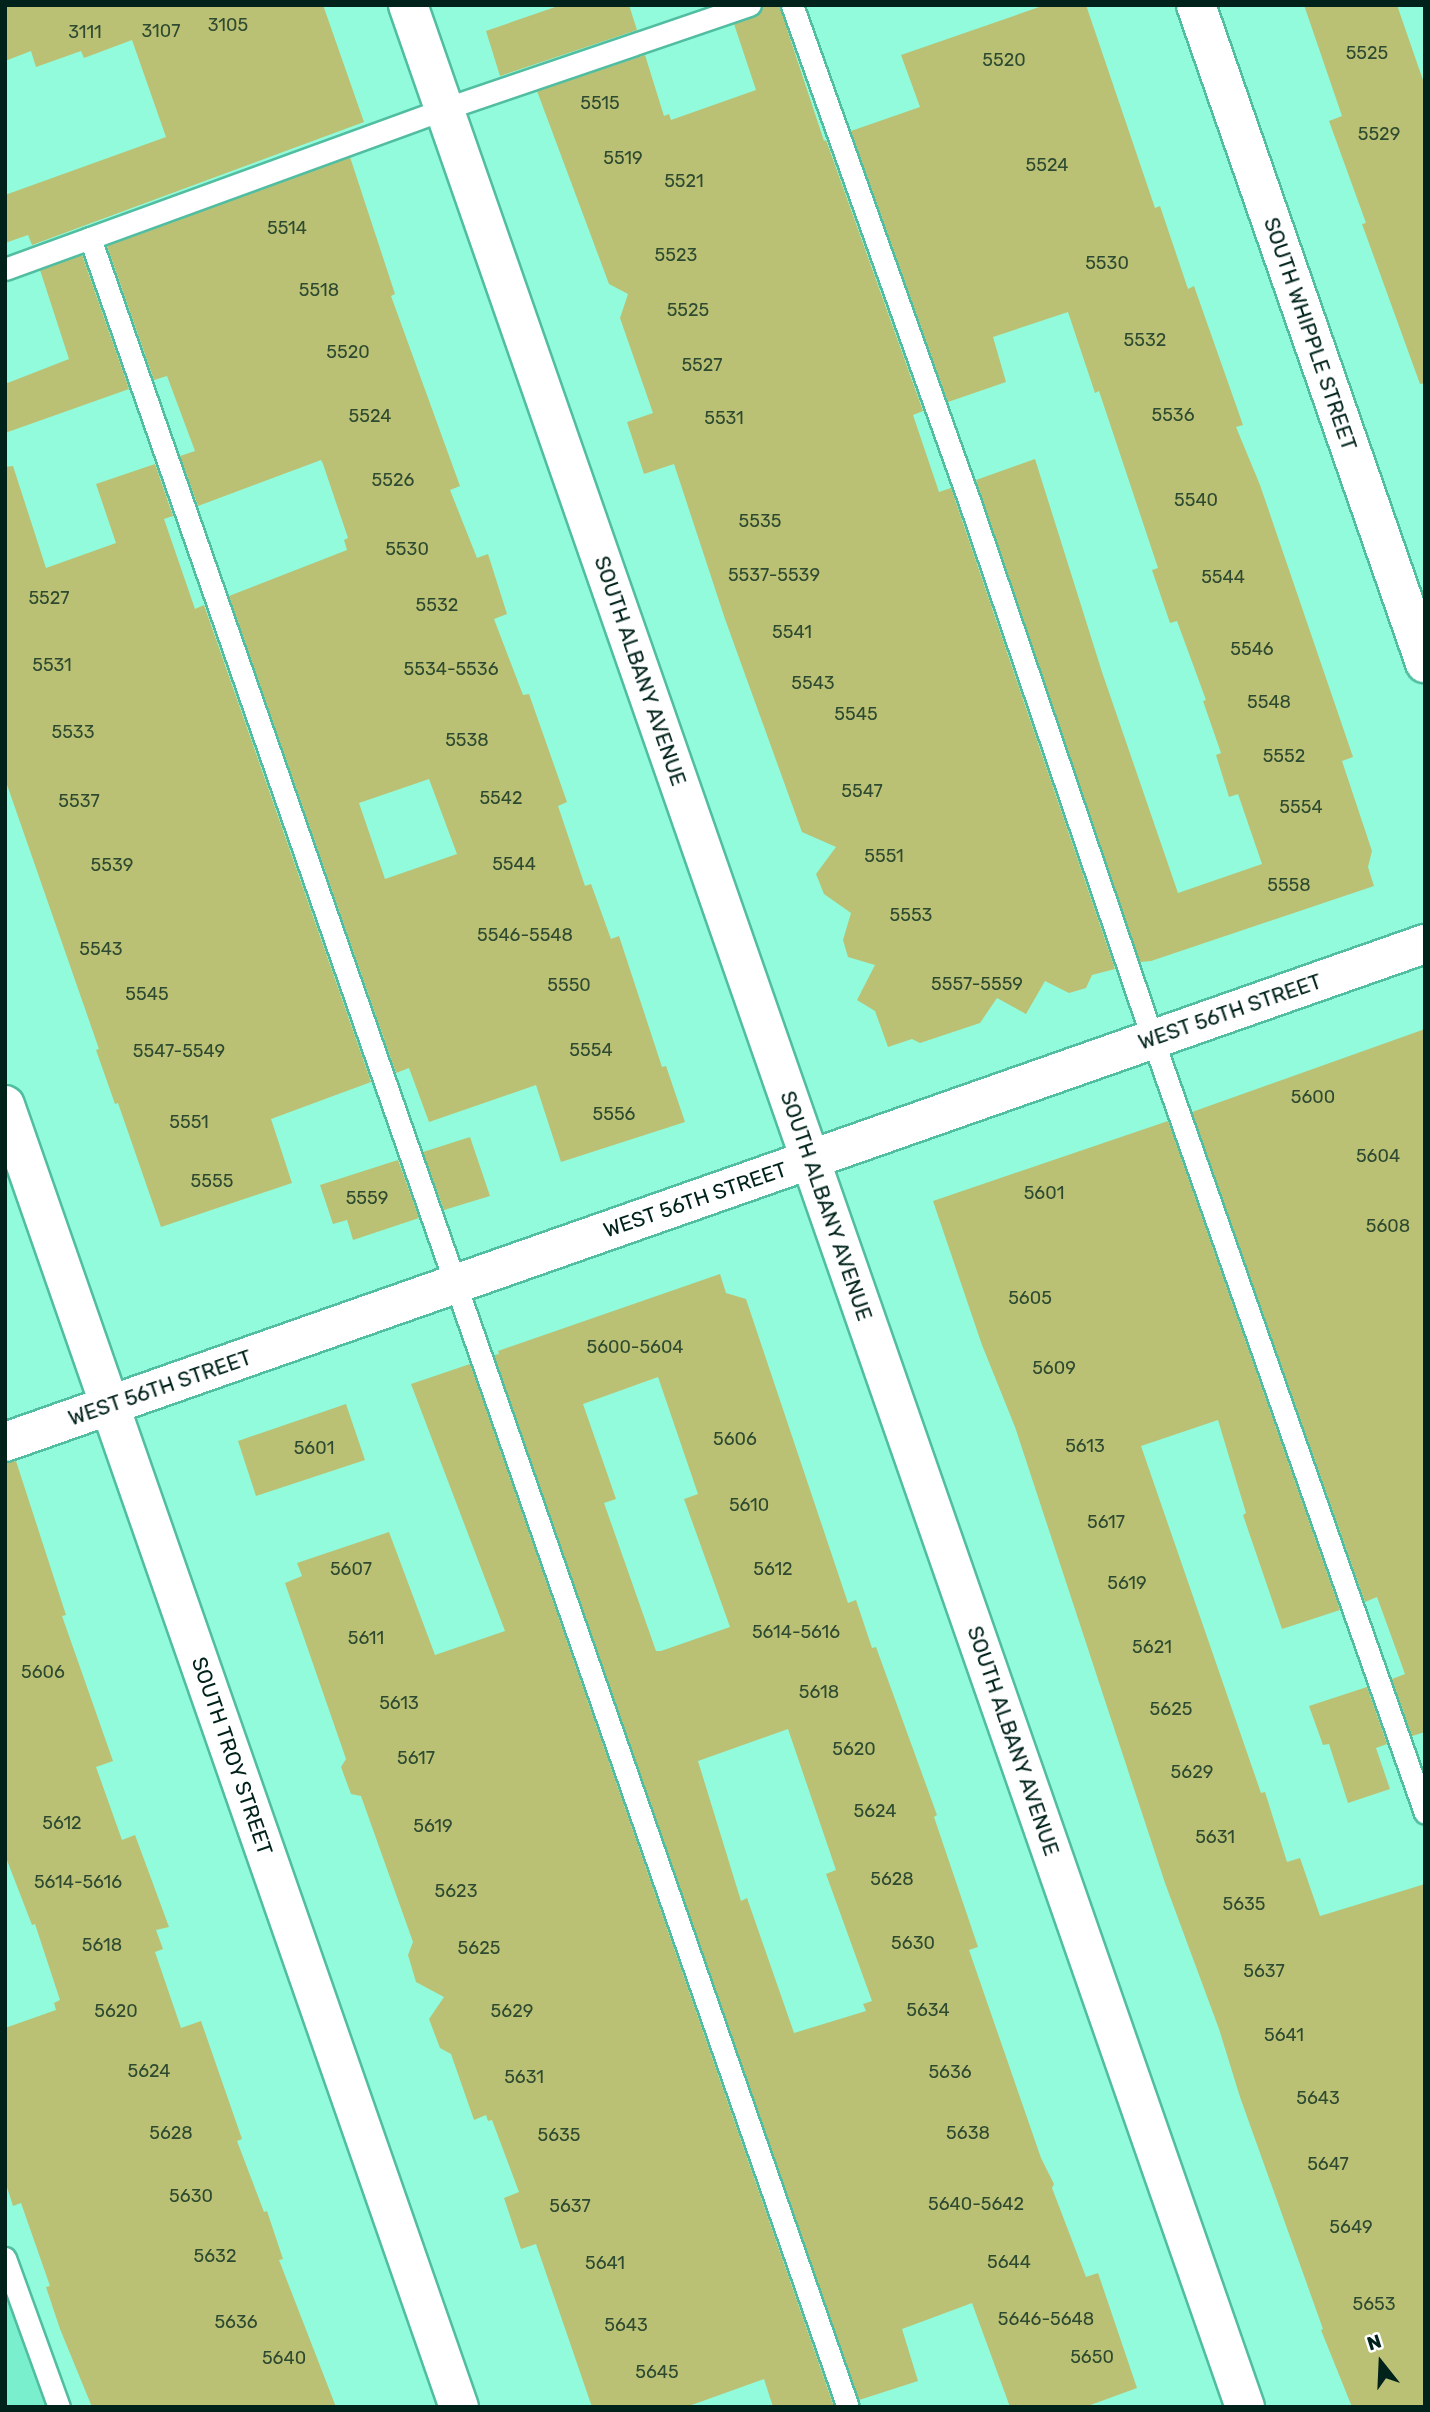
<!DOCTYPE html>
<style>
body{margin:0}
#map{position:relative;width:1430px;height:2412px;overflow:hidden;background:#91fbdc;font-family:Rubik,sans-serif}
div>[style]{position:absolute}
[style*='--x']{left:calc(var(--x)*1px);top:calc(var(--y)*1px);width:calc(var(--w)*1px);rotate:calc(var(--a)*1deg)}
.built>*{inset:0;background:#7aefce}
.building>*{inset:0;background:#bac174}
.roads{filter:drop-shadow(2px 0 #51bda1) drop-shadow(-2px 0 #51bda1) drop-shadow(0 2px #51bda1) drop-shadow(0 -2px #51bda1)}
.lane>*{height:21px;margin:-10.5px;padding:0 10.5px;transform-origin:10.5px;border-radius:10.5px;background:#fff}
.street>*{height:38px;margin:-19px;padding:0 19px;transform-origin:19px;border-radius:19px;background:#fff}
span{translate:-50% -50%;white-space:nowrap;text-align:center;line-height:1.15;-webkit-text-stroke:5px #fff;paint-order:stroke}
.number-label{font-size:18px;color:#2e4a30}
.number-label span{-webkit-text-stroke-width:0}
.street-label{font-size:21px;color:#00221a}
.frame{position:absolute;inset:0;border:7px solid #00221a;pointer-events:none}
.north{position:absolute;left:1346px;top:2328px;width:70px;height:70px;-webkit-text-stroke:5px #fff;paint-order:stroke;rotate:342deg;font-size:19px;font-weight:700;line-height:28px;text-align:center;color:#00221a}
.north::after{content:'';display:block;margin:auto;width:24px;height:32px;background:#00221a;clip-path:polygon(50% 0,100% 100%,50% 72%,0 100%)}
</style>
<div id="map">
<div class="built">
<i style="clip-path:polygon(5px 2242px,63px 2407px,5px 2407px)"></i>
</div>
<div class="building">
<i style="clip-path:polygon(5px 5px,323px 5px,364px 122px,32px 245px,28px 235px,5px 243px,5px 195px,166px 137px,132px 40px,84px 58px,81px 51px,36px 67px,31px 51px,5px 61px)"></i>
<i style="clip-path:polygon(561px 5px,629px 5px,637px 30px,500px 76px,486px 31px)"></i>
<i style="clip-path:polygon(763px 5px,779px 5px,824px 141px,826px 140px,923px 411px,913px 415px,939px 492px,951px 488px,1115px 969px,1092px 975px,1086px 988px,1069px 993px,1045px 981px,1026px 1014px,997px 998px,980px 1023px,920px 1043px,912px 1039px,888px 1047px,875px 1011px,857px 1000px,875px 965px,848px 957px,843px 940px,851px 913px,824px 894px,816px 874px,836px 847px,802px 832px,725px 619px,674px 464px,644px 474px,627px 422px,653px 413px,620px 318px,628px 294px,609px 284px,537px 91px,645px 55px,664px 116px,669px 114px,671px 120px,756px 90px,734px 24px,755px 17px)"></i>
<i style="clip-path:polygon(1045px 5px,1086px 5px,1155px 208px,1160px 206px,1188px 289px,1194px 286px,1243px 425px,1236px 427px,1260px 485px,1353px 757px,1342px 761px,1372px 851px,1368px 867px,1374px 886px,1151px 961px,1140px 962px,976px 480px,1035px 459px,1102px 672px,1178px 893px,1262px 864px,1238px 794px,1229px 797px,1216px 755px,1221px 753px,1203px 701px,1206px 700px,1177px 621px,1170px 623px,1152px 570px,1158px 568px,1099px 391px,1095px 393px,1068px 312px,993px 337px,1006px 382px,948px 402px,851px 131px,920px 107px,901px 55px)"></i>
<i style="clip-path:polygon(1304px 5px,1397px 5px,1425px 86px,1425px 383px,1420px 384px,1362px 224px,1366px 223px,1329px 121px,1342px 116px)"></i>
<i style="clip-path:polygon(evenodd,350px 157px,395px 294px,391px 296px,460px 486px,450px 490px,477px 558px,488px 554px,507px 614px,494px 619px,523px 695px,529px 694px,567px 802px,558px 806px,585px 886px,591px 884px,611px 939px,619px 936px,662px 1067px,666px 1066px,685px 1122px,561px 1162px,536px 1085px,429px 1122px,409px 1068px,396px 1073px,229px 596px,347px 550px,344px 540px,348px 538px,323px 464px,321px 460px,198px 506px,180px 456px,195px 451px,167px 376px,154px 380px,107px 246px,350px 157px,429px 779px,457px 854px,385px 879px,359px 803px,429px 779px)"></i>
<i style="clip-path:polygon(82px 255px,129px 389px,5px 433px,5px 384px,69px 359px,40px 270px)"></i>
<i style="clip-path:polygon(155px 464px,173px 516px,164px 519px,195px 609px,204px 605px,371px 1082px,271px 1119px,292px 1183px,161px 1227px,118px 1103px,115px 1104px,96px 1050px,99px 1049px,5px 779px,5px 467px,13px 466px,46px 568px,116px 543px,96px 484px)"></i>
<i style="clip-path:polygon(1425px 1029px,1425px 1732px,1412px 1736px,1392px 1679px,1405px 1674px,1377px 1597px,1365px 1602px,1192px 1112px)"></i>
<i style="clip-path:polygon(1168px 1121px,1340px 1610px,1282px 1629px,1243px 1515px,1246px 1513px,1218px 1420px,1141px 1446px,1261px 1793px,1265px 1792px,1287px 1862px,1300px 1858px,1320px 1916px,1425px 1884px,1425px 2407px,1352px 2407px,1321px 2330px,1323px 2329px,1240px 2097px,1219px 2029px,1165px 1883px,1015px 1427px,982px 1345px,933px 1201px)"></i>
<i style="clip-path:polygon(470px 1137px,490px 1196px,444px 1210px,423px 1152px)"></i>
<i style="clip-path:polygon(398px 1160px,419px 1218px,353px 1240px,347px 1220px,333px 1224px,320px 1185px)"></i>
<i style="clip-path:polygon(evenodd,720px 1274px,726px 1293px,746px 1299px,848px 1603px,856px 1600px,872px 1648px,876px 1647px,937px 1815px,934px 1817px,978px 1947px,969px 1950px,1041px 2158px,1054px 2184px,1052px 2188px,1086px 2277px,1098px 2273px,1137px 2388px,1085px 2407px,1010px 2407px,972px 2303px,902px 2329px,918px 2381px,859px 2400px,494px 1355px,499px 1354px,498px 1351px,720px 1274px,658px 1377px,698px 1494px,684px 1499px,730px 1627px,661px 1651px,656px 1651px,604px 1503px,616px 1499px,583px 1404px,658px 1377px,720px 1274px,788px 1729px,836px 1870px,826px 1874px,872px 2001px,863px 2004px,866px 2011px,794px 2033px,747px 1898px,741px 1901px,698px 1761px,788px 1729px)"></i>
<i style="clip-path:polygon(470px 1364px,834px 2407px,773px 2407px,764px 2379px,686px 2407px,592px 2407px,536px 2244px,521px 2249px,504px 2198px,519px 2192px,492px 2120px,488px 2121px,486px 2115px,474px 2120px,451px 2054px,440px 2048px,429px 2019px,444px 1997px,416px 1982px,408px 1955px,413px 1942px,361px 1796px,351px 1794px,341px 1767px,346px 1759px,285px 1583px,302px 1576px,297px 1563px,389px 1532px,435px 1655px,505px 1631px,411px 1384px)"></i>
<i style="clip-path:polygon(346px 1404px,365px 1460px,256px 1496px,238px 1441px)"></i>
<i style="clip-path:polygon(16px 1461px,66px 1615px,62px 1616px,113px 1761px,96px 1767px,122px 1840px,135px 1835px,169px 1927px,156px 1930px,163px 1949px,155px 1952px,181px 2028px,201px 2021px,242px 2139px,237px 2141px,264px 2212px,267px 2211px,283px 2259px,279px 2260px,336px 2407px,92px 2407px,60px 2329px,46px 2287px,50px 2286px,21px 2203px,13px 2206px,5px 2181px,5px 2028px,56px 2010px,54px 2003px,60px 2000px,35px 1924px,32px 1925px,5px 1855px,5px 1463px)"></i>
<i style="clip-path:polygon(1367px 1687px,1387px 1744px,1376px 1748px,1390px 1789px,1348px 1803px,1329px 1744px,1323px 1745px,1309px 1706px)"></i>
</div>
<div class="roads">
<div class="lane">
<i style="--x:792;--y:5;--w:529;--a:70.33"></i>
<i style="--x:970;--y:503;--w:567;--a:71.18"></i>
<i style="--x:1153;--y:1040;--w:819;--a:70.61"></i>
<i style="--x:90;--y:238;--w:2298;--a:70.74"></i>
<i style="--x:5;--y:269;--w:467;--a:-20"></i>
<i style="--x:444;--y:109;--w:323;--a:-18.8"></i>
<i style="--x:5;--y:2258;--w:158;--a:70.1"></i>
</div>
<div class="street">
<i style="--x:408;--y:5;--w:2544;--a:70.79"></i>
<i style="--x:1196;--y:5;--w:697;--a:70.81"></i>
<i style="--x:5;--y:1105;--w:1379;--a:70.78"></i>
<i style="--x:5;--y:1442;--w:1505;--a:-19.33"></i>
</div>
</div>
<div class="number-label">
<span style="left:228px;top:25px">3105</span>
<span style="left:161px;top:31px">3107</span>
<span style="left:85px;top:32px">3111</span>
<span style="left:1367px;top:53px">5525</span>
<span style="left:1004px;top:60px">5520</span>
<span style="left:600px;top:103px">5515</span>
<span style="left:1379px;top:134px">5529</span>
<span style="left:623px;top:158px">5519</span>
<span style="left:1047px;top:165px">5524</span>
<span style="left:684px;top:181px">5521</span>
<span style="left:287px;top:228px">5514</span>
<span style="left:676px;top:255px">5523</span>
<span style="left:1107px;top:263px">5530</span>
<span style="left:319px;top:290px">5518</span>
<span style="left:688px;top:310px">5525</span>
<span style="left:1145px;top:340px">5532</span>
<span style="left:348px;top:352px">5520</span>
<span style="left:702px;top:365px">5527</span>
<span style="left:1173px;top:415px">5536</span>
<span style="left:370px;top:416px">5524</span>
<span style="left:724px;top:418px">5531</span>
<span style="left:393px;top:480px">5526</span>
<span style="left:1196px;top:500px">5540</span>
<span style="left:760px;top:521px">5535</span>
<span style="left:407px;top:549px">5530</span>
<span style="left:774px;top:575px">5537-5539</span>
<span style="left:1223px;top:577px">5544</span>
<span style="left:49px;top:598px">5527</span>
<span style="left:437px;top:605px">5532</span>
<span style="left:792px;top:632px">5541</span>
<span style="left:1252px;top:649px">5546</span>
<span style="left:52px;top:665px">5531</span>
<span style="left:451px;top:669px">5534-5536</span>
<span style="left:813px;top:683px">5543</span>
<span style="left:1269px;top:702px">5548</span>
<span style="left:856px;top:714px">5545</span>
<span style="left:73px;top:732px">5533</span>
<span style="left:467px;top:740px">5538</span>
<span style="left:1284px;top:756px">5552</span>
<span style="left:862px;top:791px">5547</span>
<span style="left:501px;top:798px">5542</span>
<span style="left:79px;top:801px">5537</span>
<span style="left:1301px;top:807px">5554</span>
<span style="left:884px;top:856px">5551</span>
<span style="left:514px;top:864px">5544</span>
<span style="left:112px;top:865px">5539</span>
<span style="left:1289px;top:885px">5558</span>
<span style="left:911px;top:915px">5553</span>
<span style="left:525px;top:935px">5546-5548</span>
<span style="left:101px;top:949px">5543</span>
<span style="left:977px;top:984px">5557-5559</span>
<span style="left:569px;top:985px">5550</span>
<span style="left:147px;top:994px">5545</span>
<span style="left:591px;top:1050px">5554</span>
<span style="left:179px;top:1051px">5547-5549</span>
<span style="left:1313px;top:1097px">5600</span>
<span style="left:614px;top:1114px">5556</span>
<span style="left:189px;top:1122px">5551</span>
<span style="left:1378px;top:1156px">5604</span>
<span style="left:212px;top:1181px">5555</span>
<span style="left:1044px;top:1193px">5601</span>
<span style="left:367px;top:1198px">5559</span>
<span style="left:1388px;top:1226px">5608</span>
<span style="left:1030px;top:1298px">5605</span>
<span style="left:635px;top:1347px">5600-5604</span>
<span style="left:1054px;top:1368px">5609</span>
<span style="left:735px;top:1439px">5606</span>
<span style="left:1085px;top:1446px">5613</span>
<span style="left:314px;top:1448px">5601</span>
<span style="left:749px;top:1505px">5610</span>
<span style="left:1106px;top:1522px">5617</span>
<span style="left:351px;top:1569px">5607</span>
<span style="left:773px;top:1569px">5612</span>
<span style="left:1127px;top:1583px">5619</span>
<span style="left:796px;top:1632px">5614-5616</span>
<span style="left:366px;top:1638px">5611</span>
<span style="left:1152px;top:1647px">5621</span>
<span style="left:43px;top:1672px">5606</span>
<span style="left:819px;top:1692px">5618</span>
<span style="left:399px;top:1703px">5613</span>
<span style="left:1171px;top:1709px">5625</span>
<span style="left:854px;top:1749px">5620</span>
<span style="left:416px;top:1758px">5617</span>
<span style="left:1192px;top:1772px">5629</span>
<span style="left:875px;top:1811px">5624</span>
<span style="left:62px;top:1823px">5612</span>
<span style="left:433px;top:1826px">5619</span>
<span style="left:1215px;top:1837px">5631</span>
<span style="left:892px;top:1879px">5628</span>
<span style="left:78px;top:1882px">5614-5616</span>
<span style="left:456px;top:1891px">5623</span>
<span style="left:1244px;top:1904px">5635</span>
<span style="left:913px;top:1943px">5630</span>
<span style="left:102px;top:1945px">5618</span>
<span style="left:479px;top:1948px">5625</span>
<span style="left:1264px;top:1971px">5637</span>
<span style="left:928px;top:2010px">5634</span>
<span style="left:116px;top:2011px">5620</span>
<span style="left:512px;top:2011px">5629</span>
<span style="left:1284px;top:2035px">5641</span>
<span style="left:149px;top:2071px">5624</span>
<span style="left:950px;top:2072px">5636</span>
<span style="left:524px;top:2077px">5631</span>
<span style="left:1318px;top:2098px">5643</span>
<span style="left:171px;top:2133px">5628</span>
<span style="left:968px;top:2133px">5638</span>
<span style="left:559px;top:2135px">5635</span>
<span style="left:1328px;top:2164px">5647</span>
<span style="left:191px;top:2196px">5630</span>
<span style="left:976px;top:2204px">5640-5642</span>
<span style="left:570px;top:2206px">5637</span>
<span style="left:1351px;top:2227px">5649</span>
<span style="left:215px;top:2256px">5632</span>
<span style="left:1009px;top:2262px">5644</span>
<span style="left:605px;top:2263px">5641</span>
<span style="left:1374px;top:2304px">5653</span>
<span style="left:1046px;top:2319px">5646-5648</span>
<span style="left:236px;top:2322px">5636</span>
<span style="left:626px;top:2325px">5643</span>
<span style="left:1092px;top:2357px">5650</span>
<span style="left:284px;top:2358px">5640</span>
<span style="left:657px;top:2372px">5645</span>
</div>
<div class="street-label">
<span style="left:1310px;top:334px;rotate:71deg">SOUTH WHIPPLE STREET</span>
<span style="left:640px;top:671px;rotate:71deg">SOUTH ALBANY AVENUE</span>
<span style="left:1230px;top:1012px;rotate:-19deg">WEST 56TH STREET</span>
<span style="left:695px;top:1200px;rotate:-19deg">WEST 56TH STREET</span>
<span style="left:826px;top:1206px;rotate:71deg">SOUTH ALBANY AVENUE</span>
<span style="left:160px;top:1388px;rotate:-19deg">WEST 56TH STREET</span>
<span style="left:1013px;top:1741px;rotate:71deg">SOUTH ALBANY AVENUE</span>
<span style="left:232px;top:1756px;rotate:71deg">SOUTH TROY STREET</span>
</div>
<div class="frame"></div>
<div class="north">N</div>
</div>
